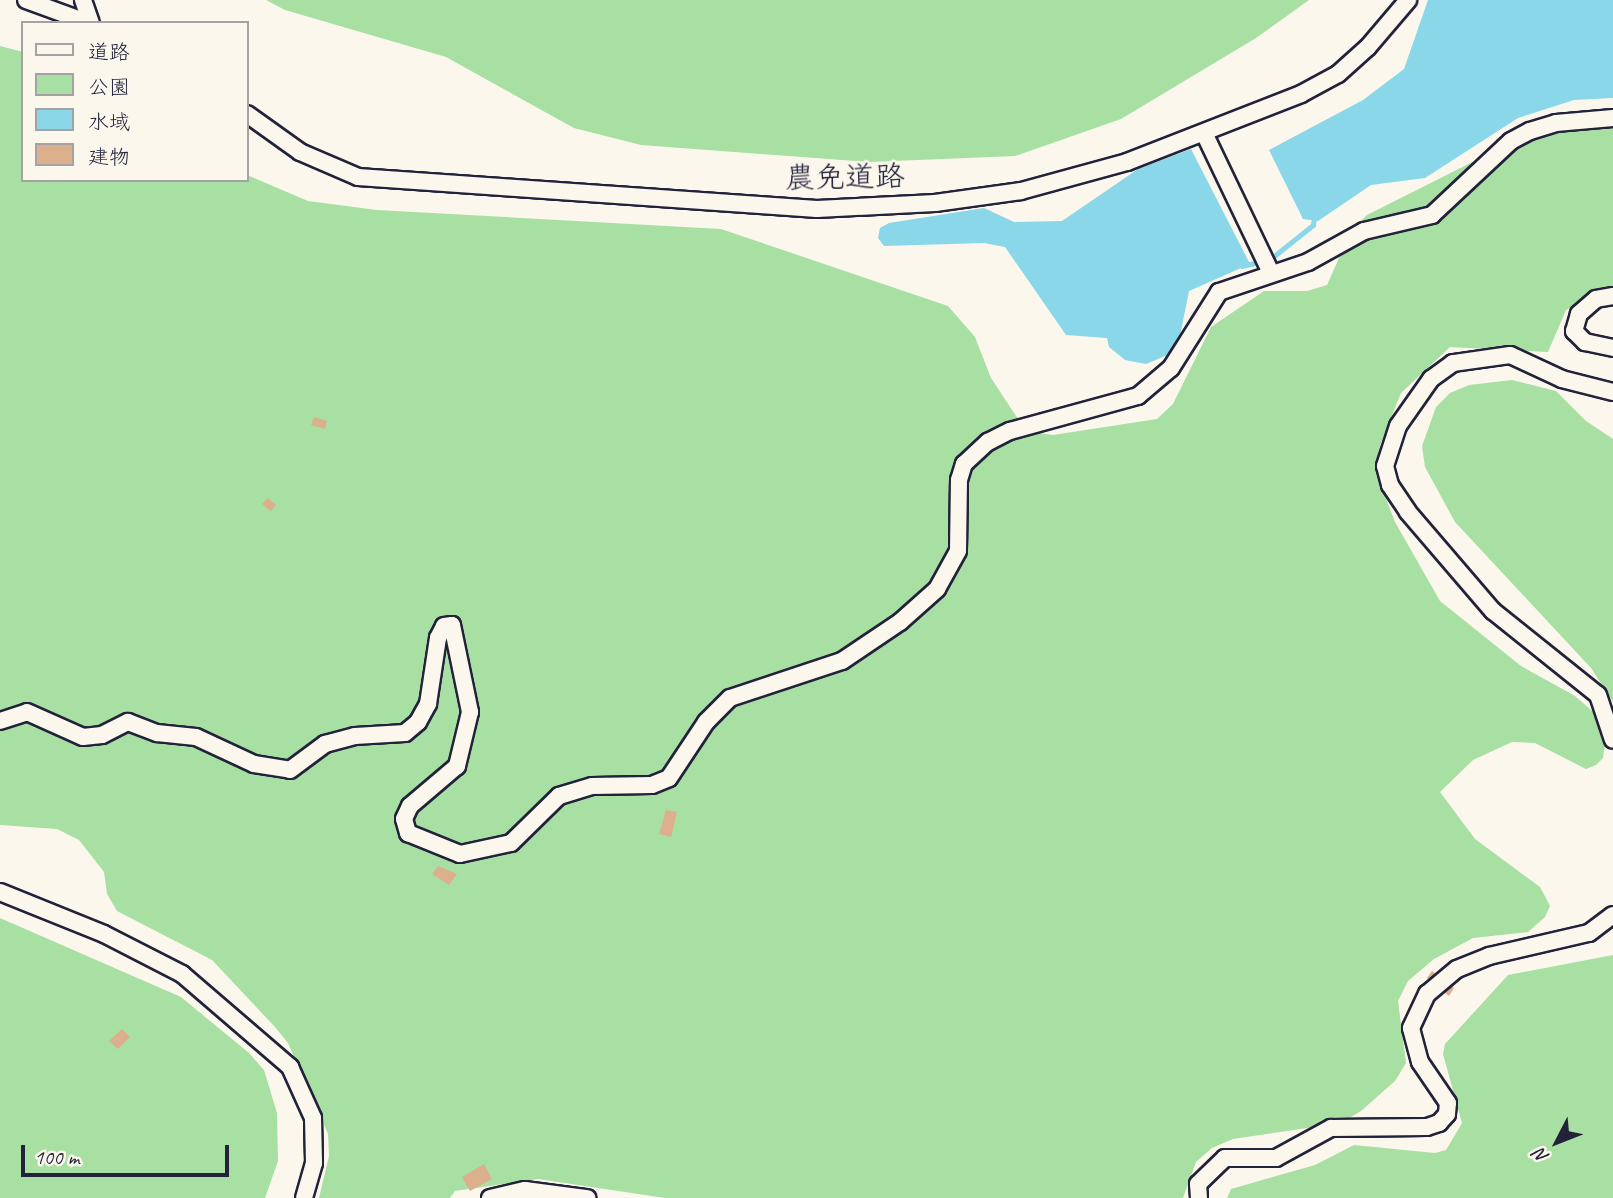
<!DOCTYPE html>
<meta charset="utf-8">
<style>
body{margin:0}
#map{position:relative;width:1613px;height:1198px;overflow:hidden;background:#fbf7ec;font-family:Caveat,"Klee One",sans-serif}
div>[style]{position:absolute}
[style*='--x']{left:calc(var(--x)*1px);top:calc(var(--y)*1px);width:calc(var(--w)*1px);rotate:calc(var(--a)*1deg)}
.green>*{inset:0;background:#a8dfa3}
.water>*{inset:0;background:#89d7e8}
.stream>*{height:4.5px;margin:-2.25px;padding:0 2.25px;transform-origin:2.25px;border-radius:2.25px;background:#89d7e8}
.building>*{inset:0;background:#dcaf8d}
.round{border-radius:50%}
.roads{filter:drop-shadow(2px 0 #22223b) drop-shadow(-2px 0 #22223b) drop-shadow(0 2px #22223b) drop-shadow(0 -2px #22223b)}
.minor>*{height:16px;margin:-8px;padding:0 8px;transform-origin:8px;border-radius:8px;background:#fbf7ec}
span{translate:-50% -50%;white-space:nowrap;text-align:center;line-height:1.15;-webkit-text-stroke:5px #fbf7ec;paint-order:stroke}
.street-label{font-size:30px;color:#22223b}
.legend{position:absolute;left:21px;top:21px;width:228px;height:161px;box-sizing:border-box;background:#fbf7ec;border:2px solid #a4a2a5;margin:0;padding:9px 12px;list-style:none;font-size:21px;color:#22223b}
.legend li{display:flex;align-items:center;gap:14px;height:35px}
.legend b{width:35px;border:2px solid #a4a2a5}
.north{position:absolute;left:1522px;top:1107px;width:70px;height:70px;-webkit-text-stroke:5px #fbf7ec;paint-order:stroke;rotate:228deg;font-size:19px;font-weight:700;line-height:28px;text-align:center;color:#22223b}
.north::after{content:'';display:block;margin:auto;width:24px;height:32px;background:#22223b;clip-path:polygon(50% 0,100% 100%,50% 72%,0 100%)}
.scale{position:absolute;left:21px;top:1145px;width:208px;height:32px;box-sizing:border-box;border:4px solid #22223b;border-top:0;padding-left:9px;font-size:21px;line-height:24px;white-space:nowrap;color:#22223b;-webkit-text-stroke:5px #fbf7ec;paint-order:stroke}
</style>
<div id="map">
<div class="green">
<i style="clip-path:polygon(266px 0,1309px 0,1256px 38px,1121px 119px,1015px 156px,869px 162px,641px 145px,574px 128px,446px 57px,285px 10px)"></i>
<i style="clip-path:polygon(0 46px,23px 52px,23px 180px,247px 180px,247px 175px,308px 201px,377px 210px,721px 229px,948px 306px,975px 337px,991px 378px,1016px 416px,1031px 432px,1053px 435px,1157px 419px,1173px 404px,1211px 327px,1264px 291px,1307px 291px,1327px 285px,1352px 229px,1367px 215px,1542px 127px,1613px 128px,1613px 297px,1584px 300px,1566px 310px,1548px 352px,1450px 347px,1401px 393px,1380px 445px,1378px 478px,1395px 522px,1440px 601px,1521px 666px,1575px 696px,1608px 725px,1603px 758px,1596px 765px,1586px 769px,1535px 743px,1512px 742px,1473px 760px,1440px 792px,1475px 839px,1540px 887px,1550px 906px,1545px 917px,1528px 932px,1473px 938px,1434px 959px,1408px 981px,1398px 1001px,1406px 1063px,1395px 1081px,1361px 1111px,1341px 1123px,1233px 1139px,1212px 1148px,1196px 1162px,1183px 1198px,665px 1198px,538px 1179px,455px 1191px,450px 1198px,319px 1198px,329px 1156px,328px 1134px,288px 1043px,275px 1027px,212px 960px,117px 911px,107px 894px,104px 872px,79px 840px,57px 829px,0 825px)"></i>
<i style="clip-path:polygon(1512px 380px,1556px 391px,1586px 421px,1613px 439px,1613px 702px,1591px 668px,1455px 522px,1425px 467px,1422px 446px,1436px 407px,1450px 393px,1469px 385px)"></i>
<i style="clip-path:polygon(0 918px,181px 997px,249px 1053px,264px 1070px,277px 1113px,278px 1161px,265px 1198px,0 1198px)"></i>
<i style="clip-path:polygon(1613px 955px,1613px 1198px,1227px 1198px,1231px 1189px,1315px 1165px,1354px 1145px,1435px 1153px,1446px 1150px,1462px 1123px,1443px 1054px,1445px 1044px,1508px 975px)"></i>
</div>
<div class="water">
<i style="clip-path:polygon(1428px 0,1613px 0,1613px 98px,1574px 100px,1518px 118px,1425px 178px,1371px 185px,1318px 221px,1303px 219px,1269px 150px,1363px 100px,1404px 69px)"></i>
<i style="clip-path:polygon(1191px 149px,1250px 264px,1189px 291px,1177px 351px,1146px 364px,1125px 360px,1109px 347px,1107px 338px,1066px 335px,1005px 247px,984px 243px,884px 246px,878px 238px,880px 228px,889px 223px,984px 208px,1014px 222px,1062px 221px,1138px 169px)"></i>
</div>
<div class="stream">
<i style="--x:1273;--y:257;--w:51;--a:-38.7"></i>
<i style="--x:1313;--y:225;--w:7;--a:-82"></i>
<i style="--x:1242;--y:266;--w:17;--a:-13"></i>
</div>
<div class="building">
<i style="clip-path:polygon(314px 417px,327px 421px,325px 429px,311px 425px)"></i>
<i style="clip-path:polygon(268px 498px,276px 505px,271px 511px,262px 504px)"></i>
<i style="clip-path:polygon(666px 810px,677px 812px,671px 837px,659px 834px)"></i>
<i style="clip-path:polygon(438px 866px,457px 874px,449px 885px,432px 874px)"></i>
<i style="clip-path:polygon(1432px 971px,1454px 988px,1449px 996px,1427px 978px)"></i>
<i style="clip-path:polygon(122px 1029px,130px 1037px,118px 1049px,109px 1041px)"></i>
<i class="round" style="left:38.5px;top:1150.5px;width:11px;height:11px"></i>
<i style="clip-path:polygon(484px 1164px,492px 1179px,470px 1191px,462px 1177px)"></i>
</div>
<div class="roads">
<div class="minor">
<i style="--x:26;--y:0;--w:67;--a:20.1"></i>
<i style="--x:83;--y:0;--w:24;--a:71"></i>
<i style="--x:247;--y:114;--w:65;--a:35.6"></i>
<i style="--x:300;--y:152;--w:63;--a:23.3"></i>
<i style="--x:358;--y:177;--w:460;--a:4"></i>
<i style="--x:817;--y:209;--w:118;--a:-2.9"></i>
<i style="--x:935;--y:203;--w:87;--a:-7.9"></i>
<i style="--x:1021;--y:191;--w:110;--a:-15.3"></i>
<i style="--x:1127;--y:162;--w:187;--a:-21.3"></i>
<i style="--x:1301;--y:94;--w:42;--a:-28.4"></i>
<i style="--x:1338;--y:74;--w:40;--a:-42"></i>
<i style="--x:1368;--y:47;--w:62;--a:-49.6"></i>
<i style="--x:1204;--y:133;--w:155;--a:64.4"></i>
<i style="--x:1613;--y:296;--w:17;--a:170"></i>
<i style="--x:1596;--y:299;--w:23;--a:139"></i>
<i style="--x:1579;--y:314;--w:18;--a:106"></i>
<i style="--x:1574;--y:331;--w:16;--a:45"></i>
<i style="--x:1585;--y:342;--w:29;--a:12"></i>
<i style="--x:1613;--y:392;--w:53;--a:-165.7"></i>
<i style="--x:1562;--y:379;--w:57;--a:-155.2"></i>
<i style="--x:1510;--y:355;--w:58;--a:172"></i>
<i style="--x:1453;--y:363;--w:27;--a:144"></i>
<i style="--x:1431;--y:379;--w:57;--a:125.1"></i>
<i style="--x:1398;--y:426;--w:42;--a:108"></i>
<i style="--x:1385;--y:466;--w:20;--a:75"></i>
<i style="--x:1390;--y:485;--w:32;--a:56"></i>
<i style="--x:1408;--y:512;--w:130;--a:49.4"></i>
<i style="--x:1493;--y:611;--w:134;--a:38.7"></i>
<i style="--x:1598;--y:695;--w:47;--a:71.6"></i>
<i style="--x:0;--y:721;--w:28;--a:-18"></i>
<i style="--x:27;--y:712;--w:61;--a:24.1"></i>
<i style="--x:83;--y:737;--w:19;--a:-6"></i>
<i style="--x:102;--y:735;--w:29;--a:-27"></i>
<i style="--x:128;--y:722;--w:31;--a:21"></i>
<i style="--x:157;--y:733;--w:39;--a:6"></i>
<i style="--x:196;--y:737;--w:64;--a:25"></i>
<i style="--x:254;--y:764;--w:36;--a:9"></i>
<i style="--x:290;--y:770;--w:44;--a:-36.6"></i>
<i style="--x:325;--y:744;--w:31;--a:-15"></i>
<i style="--x:355;--y:736;--w:50;--a:-3.4"></i>
<i style="--x:405;--y:733;--w:17;--a:-40"></i>
<i style="--x:418;--y:722;--w:21;--a:-61"></i>
<i style="--x:428;--y:704;--w:67;--a:-81.4"></i>
<i style="--x:438;--y:638;--w:13;--a:-63"></i>
<i style="--x:444;--y:626;--w:8;--a:-7"></i>
<i style="--x:452;--y:625;--w:89;--a:78.3"></i>
<i style="--x:470;--y:712;--w:56;--a:103.5"></i>
<i style="--x:457;--y:766;--w:62;--a:139.6"></i>
<i style="--x:410;--y:806;--w:14;--a:115"></i>
<i style="--x:404;--y:819;--w:15;--a:74"></i>
<i style="--x:408;--y:833;--w:56;--a:22"></i>
<i style="--x:460;--y:854;--w:52;--a:-12.2"></i>
<i style="--x:511;--y:843;--w:67;--a:-44.4"></i>
<i style="--x:559;--y:796;--w:34;--a:-17"></i>
<i style="--x:592;--y:786;--w:60;--a:-1"></i>
<i style="--x:652;--y:785;--w:18;--a:-22"></i>
<i style="--x:669;--y:778;--w:67;--a:-56.5"></i>
<i style="--x:706;--y:722;--w:34;--a:-45"></i>
<i style="--x:730;--y:698;--w:118;--a:-18.3"></i>
<i style="--x:842;--y:661;--w:70;--a:-33.9"></i>
<i style="--x:900;--y:622;--w:50;--a:-41.7"></i>
<i style="--x:937;--y:589;--w:43;--a:-61.1"></i>
<i style="--x:958;--y:551;--w:71;--a:-89.2"></i>
<i style="--x:959;--y:480;--w:17;--a:-73"></i>
<i style="--x:964;--y:464;--w:33;--a:-43"></i>
<i style="--x:988;--y:442;--w:25;--a:-27"></i>
<i style="--x:1010;--y:431;--w:133;--a:-15.3"></i>
<i style="--x:1138;--y:396;--w:43;--a:-40.3"></i>
<i style="--x:1171;--y:368;--w:90;--a:-57.7"></i>
<i style="--x:1219;--y:292;--w:94;--a:-18.6"></i>
<i style="--x:1308;--y:262;--w:64;--a:-29"></i>
<i style="--x:1364;--y:231;--w:70;--a:-13.2"></i>
<i style="--x:1432;--y:215;--w:108;--a:-43.1"></i>
<i style="--x:1511;--y:141;--w:21;--a:-28"></i>
<i style="--x:1530;--y:131;--w:27;--a:-17"></i>
<i style="--x:1556;--y:123;--w:57;--a:-5"></i>
<i style="--x:0;--y:892;--w:112;--a:22"></i>
<i style="--x:104;--y:934;--w:88;--a:27.1"></i>
<i style="--x:182;--y:974;--w:143;--a:40.7"></i>
<i style="--x:290;--y:1067;--w:56;--a:65.7"></i>
<i style="--x:313;--y:1118;--w:45;--a:88.7"></i>
<i style="--x:314;--y:1163;--w:36;--a:106"></i>
<i style="--x:490;--y:1198;--w:36;--a:-13"></i>
<i style="--x:525;--y:1190;--w:63;--a:7.4"></i>
<i style="--x:1199;--y:1198;--w:14;--a:-94"></i>
<i style="--x:1198;--y:1184;--w:37;--a:-44"></i>
<i style="--x:1225;--y:1158;--w:51;--a:0"></i>
<i style="--x:1276;--y:1158;--w:63;--a:-28.6"></i>
<i style="--x:1331;--y:1128;--w:96;--a:-0.6"></i>
<i style="--x:1427;--y:1127;--w:13;--a:-18"></i>
<i style="--x:1439;--y:1123;--w:12;--a:-48"></i>
<i style="--x:1447;--y:1114;--w:11;--a:-85"></i>
<i style="--x:1448;--y:1103;--w:50;--a:-124.3"></i>
<i style="--x:1420;--y:1062;--w:35;--a:-105"></i>
<i style="--x:1411;--y:1028;--w:38;--a:-65"></i>
<i style="--x:1427;--y:994;--w:39;--a:-40"></i>
<i style="--x:1457;--y:969;--w:35;--a:-22"></i>
<i style="--x:1489;--y:956;--w:103;--a:-13"></i>
<i style="--x:1589;--y:933;--w:30;--a:-37"></i>
</div>
</div>
<div class="street-label">
<span style="left:845px;top:177px;rotate:-1deg">農免道路</span>
</div>
<ul class="legend">
<li><b style="height:9px;background:#fbf7ec"></b>道路</li>
<li><b style="height:19px;background:#a8dfa3"></b>公園</li>
<li><b style="height:19px;background:#89d7e8"></b>水域</li>
<li><b style="height:19px;background:#dcaf8d"></b>建物</li>
</ul>
<div class="north">N</div>
<div class="scale">100 m</div>
</div>
